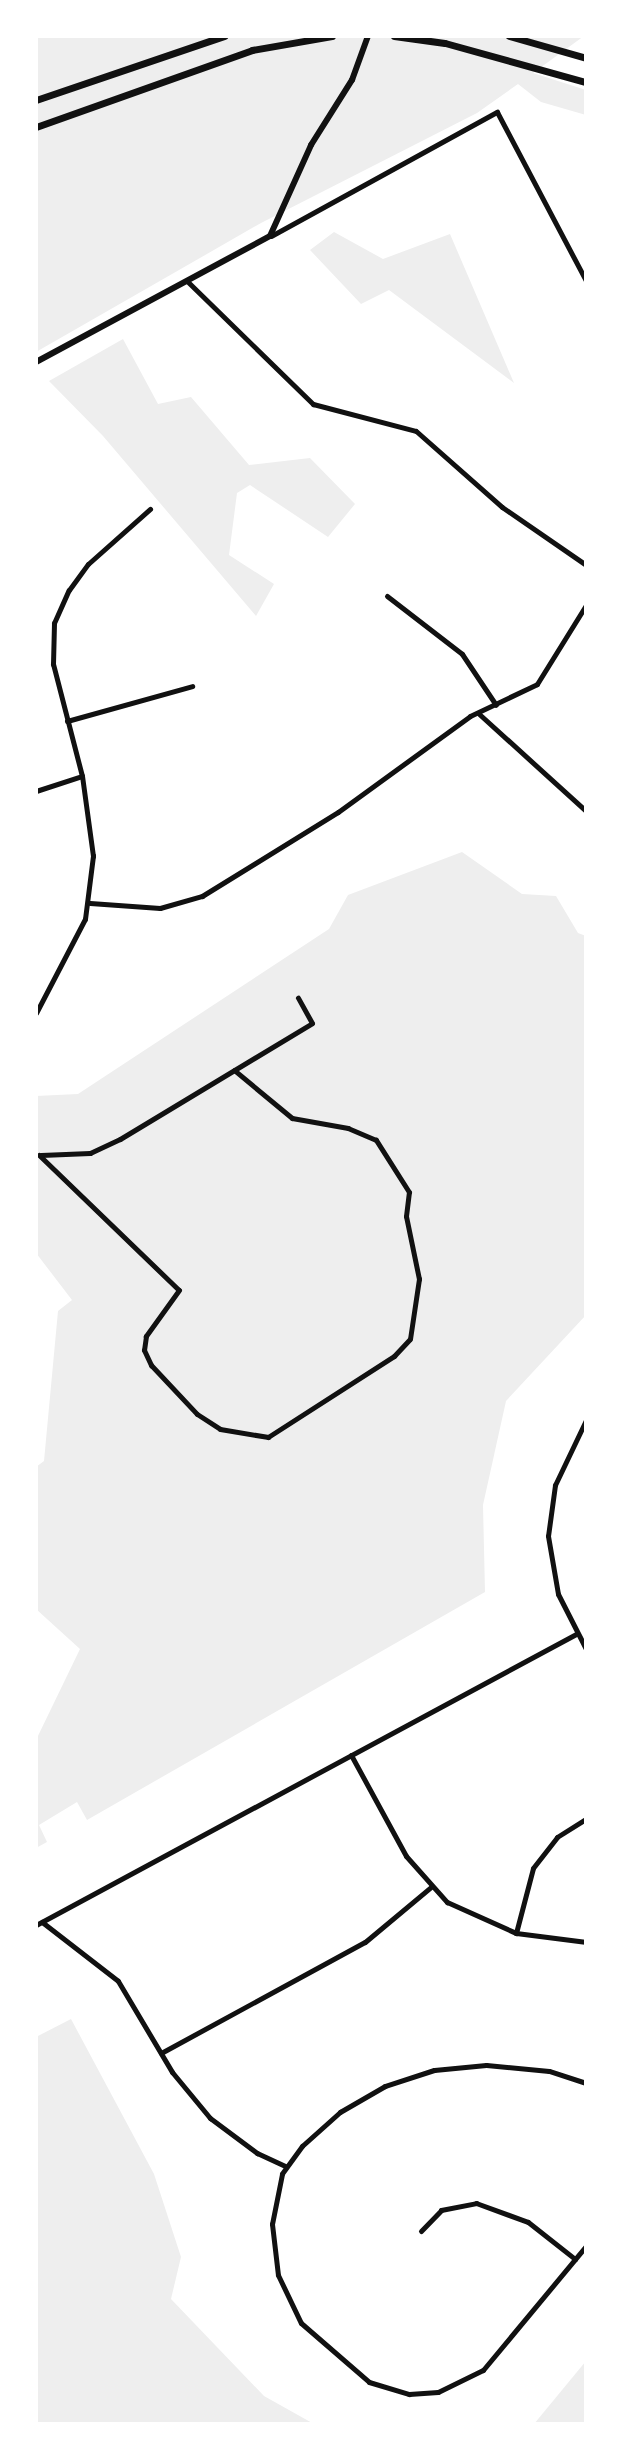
<!DOCTYPE html>
<style>
body{margin:0}
#map{position:relative;width:622px;height:2460px;overflow:hidden;background:#fff;font-family:Raleway,sans-serif}
div>[style]{position:absolute}
[style*='--x']{left:calc(var(--x)*1px);top:calc(var(--y)*1px);width:calc(var(--w)*1px);rotate:calc(var(--a)*1deg)}
.green>*{inset:0;background:#eee}
.minor>*{height:5px;margin:-2.5px;padding:0 2.5px;transform-origin:2.5px;border-radius:2.5px;background:#111}
.tertiary>*{height:6px;margin:-3px;padding:0 3px;transform-origin:3px;border-radius:3px;background:#111}
.primary>*{height:7px;margin:-3.5px;padding:0 3.5px;transform-origin:3.5px;border-radius:3.5px;background:#111}
span{translate:-50% -50%;white-space:nowrap;text-align:center;line-height:1.15;-webkit-text-stroke:8px #fff;paint-order:stroke}
.frame{position:absolute;inset:0;border:38px solid #fff;pointer-events:none}
</style>
<div id="map">
<div class="green">
<i style="clip-path:polygon(36px 36px,584px 36px,533px 73px,586px 90px,586px 115px,541px 102px,518px 84px,477px 113px,261px 223px,36px 352px)"></i>
<i style="clip-path:polygon(334px 232px,383px 259px,450px 234px,514px 383px,389px 290px,361px 304px,310px 250px)"></i>
<i style="clip-path:polygon(123px 339px,158px 404px,191px 397px,249px 465px,310px 458px,355px 504px,328px 537px,250px 485px,237px 493px,229px 555px,274px 584px,256px 616px,103px 436px,49px 381px)"></i>
<i style="clip-path:polygon(462px 852px,522px 894px,556px 896px,578px 933px,586px 936px,586px 1315px,506px 1401px,483px 1505px,485px 1592px,87px 1820px,77px 1802px,39px 1825px,47px 1842px,36px 1848px,36px 1740px,80px 1649px,36px 1609px,36px 1467px,44px 1461px,58px 1311px,72px 1300px,36px 1253px,36px 1096px,78px 1094px,329px 929px,348px 895px)"></i>
<i style="clip-path:polygon(71px 2019px,154px 2174px,181px 2257px,171px 2299px,264px 2396px,314px 2424px,36px 2424px,36px 2037px)"></i>
<i style="clip-path:polygon(586px 2361px,586px 2424px,534px 2424px)"></i>
</div>
<div class="minor">
<i style="--x:271;--y:236;--w:258;--a:-28.8"></i>
<i style="--x:497;--y:112;--w:191;--a:62.2"></i>
<i style="--x:188;--y:282;--w:175;--a:44.3"></i>
<i style="--x:313;--y:404;--w:106;--a:14.7"></i>
<i style="--x:416;--y:431;--w:115;--a:41.5"></i>
<i style="--x:502;--y:507;--w:102;--a:34.6"></i>
<i style="--x:387;--y:596;--w:95;--a:37.7"></i>
<i style="--x:462;--y:654;--w:61;--a:56.3"></i>
<i style="--x:478;--y:713;--w:146;--a:42.2"></i>
<i style="--x:67;--y:721;--w:130;--a:-15.6"></i>
<i style="--x:36;--y:791;--w:48;--a:-18.1"></i>
<i style="--x:90;--y:903;--w:70;--a:4.1"></i>
<i style="--x:160;--y:908;--w:44;--a:-15.9"></i>
<i style="--x:202;--y:896;--w:160;--a:-31.7"></i>
<i style="--x:338;--y:812;--w:163;--a:-36"></i>
<i style="--x:470;--y:716;--w:74;--a:-25.5"></i>
<i style="--x:537;--y:684;--w:93;--a:-58.2"></i>
<i style="--x:36;--y:1013;--w:106;--a:-62.5"></i>
<i style="--x:85;--y:919;--w:64;--a:-82.8"></i>
<i style="--x:93;--y:856;--w:81;--a:-97.8"></i>
<i style="--x:82;--y:776;--w:116;--a:-104.5"></i>
<i style="--x:53;--y:664;--w:41;--a:-88.6"></i>
<i style="--x:54;--y:623;--w:36;--a:-66"></i>
<i style="--x:69;--y:590;--w:32;--a:-54"></i>
<i style="--x:88;--y:564;--w:83;--a:-41.6"></i>
<i style="--x:39;--y:1155;--w:194;--a:44"></i>
<i style="--x:179;--y:1290;--w:57;--a:125.7"></i>
<i style="--x:146;--y:1336;--w:14;--a:98"></i>
<i style="--x:144;--y:1350;--w:17;--a:65"></i>
<i style="--x:151;--y:1365;--w:67;--a:46.8"></i>
<i style="--x:197;--y:1414;--w:27;--a:33"></i>
<i style="--x:220;--y:1429;--w:49;--a:9.5"></i>
<i style="--x:268;--y:1437;--w:150;--a:-32.7"></i>
<i style="--x:394;--y:1356;--w:23;--a:-47"></i>
<i style="--x:410;--y:1339;--w:61;--a:-81.5"></i>
<i style="--x:419;--y:1279;--w:64;--a:-101.7"></i>
<i style="--x:406;--y:1216;--w:24;--a:-83"></i>
<i style="--x:409;--y:1192;--w:62;--a:-122.4"></i>
<i style="--x:376;--y:1140;--w:30;--a:-157"></i>
<i style="--x:348;--y:1128;--w:57;--a:-169.9"></i>
<i style="--x:292;--y:1118;--w:75;--a:-140.4"></i>
<i style="--x:41;--y:1155;--w:49;--a:-2.3"></i>
<i style="--x:90;--y:1153;--w:33;--a:-25"></i>
<i style="--x:120;--y:1139;--w:224;--a:-31.1"></i>
<i style="--x:312;--y:1023;--w:29;--a:-119"></i>
<i style="--x:586;--y:1420;--w:72;--a:115.5"></i>
<i style="--x:555;--y:1485;--w:51;--a:97.8"></i>
<i style="--x:548;--y:1536;--w:59;--a:80.2"></i>
<i style="--x:558;--y:1594;--w:62;--a:63"></i>
<i style="--x:351;--y:1755;--w:115;--a:61.4"></i>
<i style="--x:406;--y:1856;--w:62;--a:48.3"></i>
<i style="--x:447;--y:1902;--w:76;--a:24.2"></i>
<i style="--x:516;--y:1933;--w:71;--a:7.3"></i>
<i style="--x:42;--y:1922;--w:96;--a:37.8"></i>
<i style="--x:118;--y:1981;--w:106;--a:59.3"></i>
<i style="--x:172;--y:2072;--w:60;--a:50.4"></i>
<i style="--x:210;--y:2118;--w:59;--a:36.7"></i>
<i style="--x:257;--y:2153;--w:31;--a:25"></i>
<i style="--x:36;--y:1925;--w:613;--a:-28.32"></i>
<i style="--x:516;--y:1933;--w:67;--a:-75.3"></i>
<i style="--x:533;--y:1868;--w:39;--a:-52"></i>
<i style="--x:557;--y:1837;--w:34;--a:-32"></i>
<i style="--x:161;--y:2053;--w:232;--a:-28.6"></i>
<i style="--x:365;--y:1942;--w:86;--a:-39.8"></i>
<i style="--x:586;--y:2083;--w:39;--a:-162"></i>
<i style="--x:549;--y:2071;--w:63;--a:-174.6"></i>
<i style="--x:486;--y:2065;--w:52;--a:174.5"></i>
<i style="--x:434;--y:2070;--w:52;--a:161.9"></i>
<i style="--x:385;--y:2086;--w:52;--a:150"></i>
<i style="--x:340;--y:2112;--w:51;--a:138.2"></i>
<i style="--x:302;--y:2146;--w:34;--a:126"></i>
<i style="--x:282;--y:2174;--w:51;--a:101.3"></i>
<i style="--x:272;--y:2224;--w:51;--a:83.3"></i>
<i style="--x:278;--y:2275;--w:53;--a:64.4"></i>
<i style="--x:301;--y:2323;--w:90;--a:40.9"></i>
<i style="--x:369;--y:2382;--w:42;--a:16.7"></i>
<i style="--x:409;--y:2394;--w:29;--a:-4"></i>
<i style="--x:438;--y:2392;--w:50;--a:-26.1"></i>
<i style="--x:483;--y:2370;--w:161;--a:-50.3"></i>
<i style="--x:421;--y:2231;--w:29;--a:-46"></i>
<i style="--x:441;--y:2210;--w:36;--a:-11"></i>
<i style="--x:476;--y:2203;--w:55;--a:20.1"></i>
<i style="--x:528;--y:2222;--w:60;--a:38.2"></i>
</div>
<div class="tertiary">
<i style="--x:36;--y:362;--w:266;--a:-28.3"></i>
<i style="--x:270;--y:236;--w:100;--a:-65.7"></i>
<i style="--x:311;--y:145;--w:77;--a:-57.8"></i>
<i style="--x:352;--y:80;--w:47;--a:-70"></i>
</div>
<div class="primary">
<i style="--x:394;--y:36;--w:51;--a:7.8"></i>
<i style="--x:445;--y:43;--w:146;--a:15.5"></i>
<i style="--x:509;--y:36;--w:80;--a:15.9"></i>
<i style="--x:36;--y:100;--w:199;--a:-18.8"></i>
<i style="--x:36;--y:127;--w:229;--a:-19.6"></i>
<i style="--x:252;--y:50;--w:81;--a:-9.9"></i>
</div>
<div class="frame"></div>
</div>
